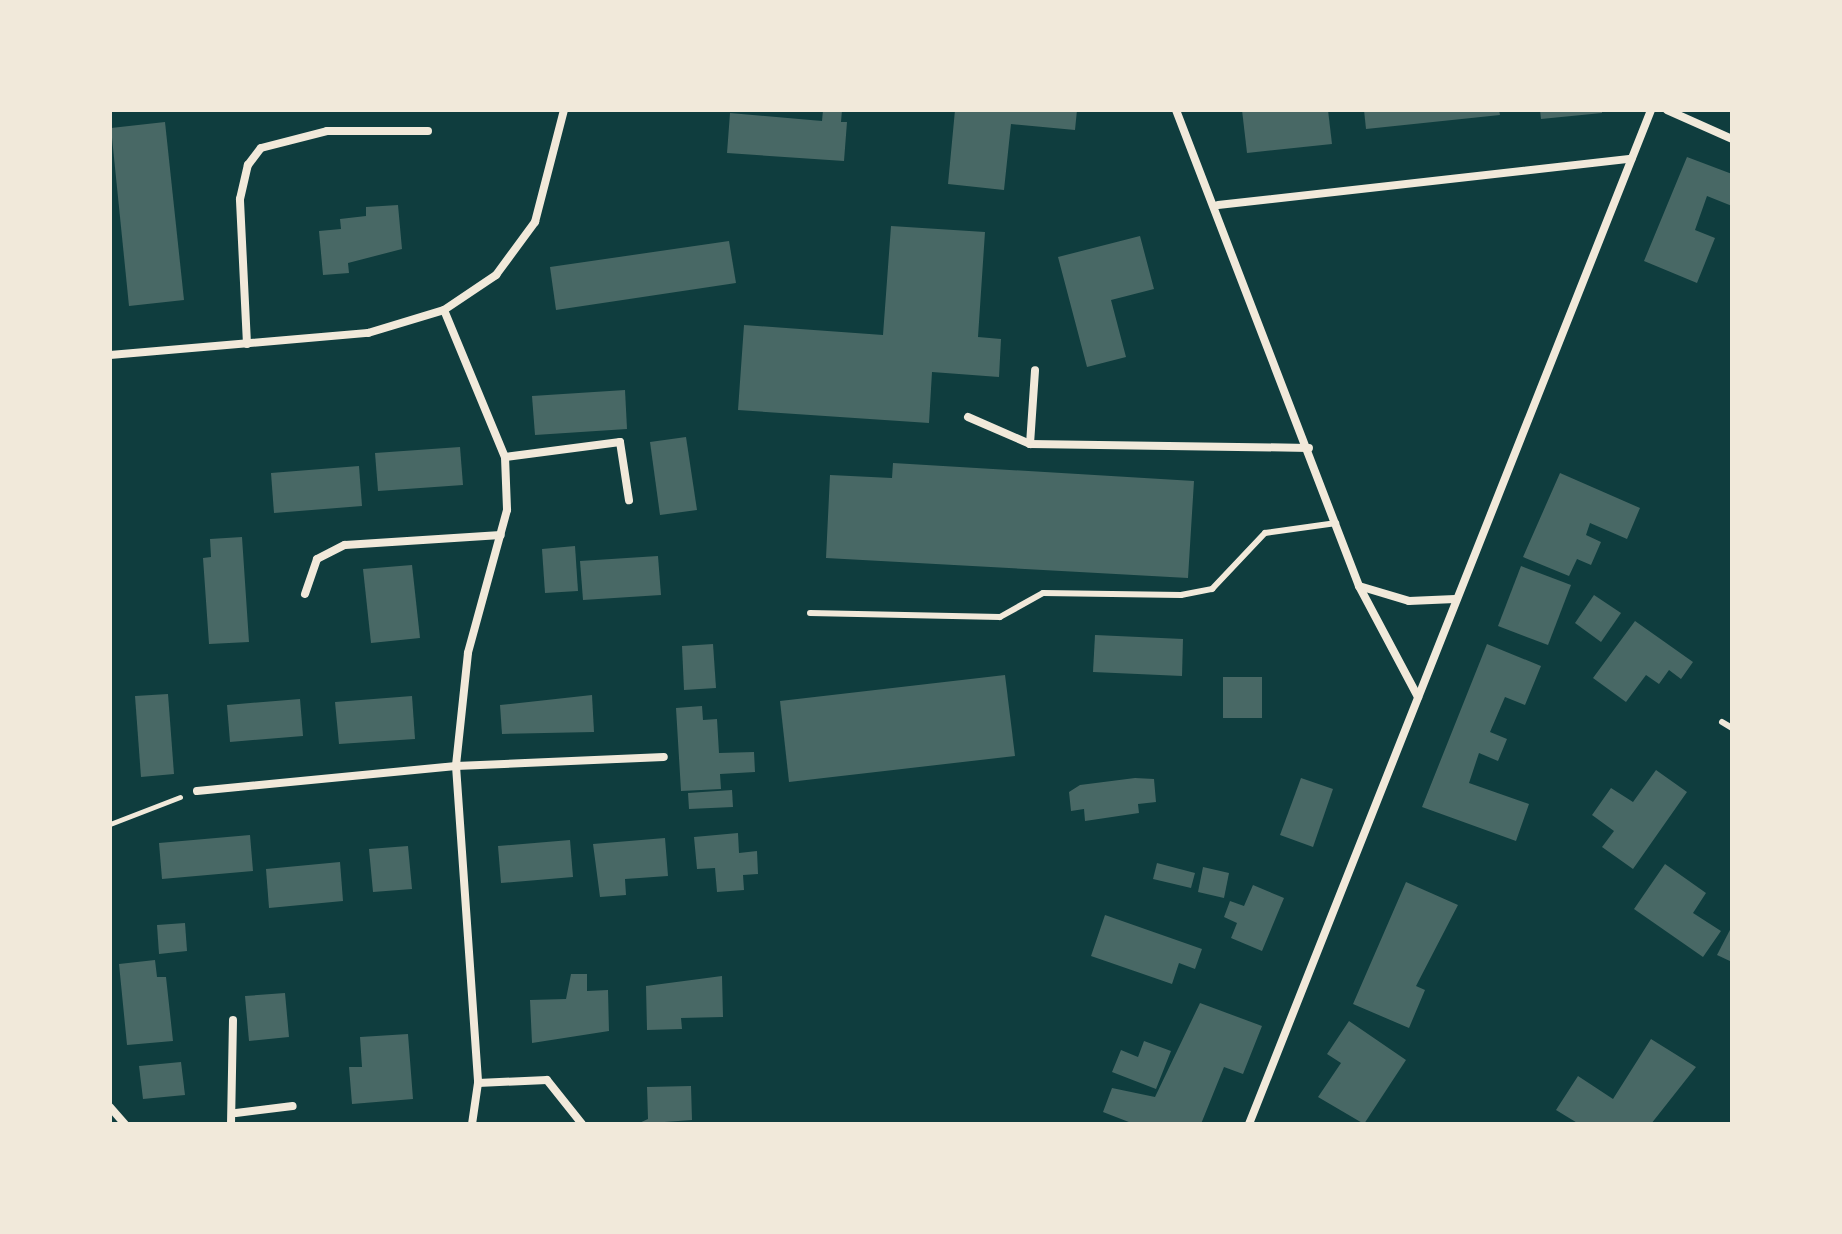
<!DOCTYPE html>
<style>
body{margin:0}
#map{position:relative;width:1842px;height:1234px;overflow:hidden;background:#0f3d3e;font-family:"Alegreya Sans",sans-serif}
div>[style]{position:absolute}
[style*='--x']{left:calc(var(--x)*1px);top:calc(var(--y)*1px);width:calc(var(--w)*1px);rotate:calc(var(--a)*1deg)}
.building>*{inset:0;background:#486865}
.path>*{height:5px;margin:-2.5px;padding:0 2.5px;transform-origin:2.5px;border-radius:2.5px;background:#f1e9da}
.service>*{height:6px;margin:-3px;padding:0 3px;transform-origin:3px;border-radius:3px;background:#f1e9da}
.minor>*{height:8px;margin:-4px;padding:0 4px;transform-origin:4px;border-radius:4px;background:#f1e9da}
span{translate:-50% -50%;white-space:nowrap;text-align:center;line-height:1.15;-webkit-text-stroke:8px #f1e9da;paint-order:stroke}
.frame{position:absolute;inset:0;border:112px solid #f1e9da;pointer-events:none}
</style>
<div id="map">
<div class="building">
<i style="clip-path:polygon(823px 110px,842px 110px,841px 122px,847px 122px,844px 161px,727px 153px,730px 113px,822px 121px)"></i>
<i style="clip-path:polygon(955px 110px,1077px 110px,1075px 130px,1011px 124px,1004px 190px,948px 184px)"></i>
<i style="clip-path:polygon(1242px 110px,1328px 110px,1332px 144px,1247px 153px)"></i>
<i style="clip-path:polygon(1364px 110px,1499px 110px,1500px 115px,1366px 129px)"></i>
<i style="clip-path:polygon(1540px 110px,1602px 110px,1602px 113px,1541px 119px)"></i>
<i style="clip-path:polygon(165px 122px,184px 300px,129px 306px,111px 128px)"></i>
<i style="clip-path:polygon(1687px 157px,1732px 174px,1732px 206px,1707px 196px,1695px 230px,1715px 238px,1697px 283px,1644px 261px)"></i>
<i style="clip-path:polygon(398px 205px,402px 249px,348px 263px,349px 273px,323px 275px,319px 231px,341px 229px,340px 219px,366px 216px,366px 207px)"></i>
<i style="clip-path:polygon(891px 226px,985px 232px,978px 337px,1001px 339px,999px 377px,932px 372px,929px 423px,738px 410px,744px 325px,883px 335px)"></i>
<i style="clip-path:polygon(1140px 236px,1154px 289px,1111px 300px,1126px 357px,1087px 367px,1058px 257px)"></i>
<i style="clip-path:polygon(729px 241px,736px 283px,556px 310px,550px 267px)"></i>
<i style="clip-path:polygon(625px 390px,627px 429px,535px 435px,532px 396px)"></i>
<i style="clip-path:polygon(686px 437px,697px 510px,660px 515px,650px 442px)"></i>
<i style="clip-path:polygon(460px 447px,463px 485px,378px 491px,375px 453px)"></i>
<i style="clip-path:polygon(893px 463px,1194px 481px,1188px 578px,826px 558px,830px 475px,892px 478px)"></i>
<i style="clip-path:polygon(359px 466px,362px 506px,274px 513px,271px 473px)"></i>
<i style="clip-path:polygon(1560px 473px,1640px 508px,1627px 539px,1590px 523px,1586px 535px,1601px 542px,1591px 565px,1577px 559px,1569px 576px,1523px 557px)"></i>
<i style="clip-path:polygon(242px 537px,249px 642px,209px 644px,203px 558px,211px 557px,210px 539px)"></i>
<i style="clip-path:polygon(575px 546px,578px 591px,545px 593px,542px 549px)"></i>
<i style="clip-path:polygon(658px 556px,661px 595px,583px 600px,580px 561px)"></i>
<i style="clip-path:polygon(412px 565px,420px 638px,371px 643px,363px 569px)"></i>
<i style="clip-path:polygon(1521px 566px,1571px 585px,1548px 645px,1498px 626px)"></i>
<i style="clip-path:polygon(1594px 595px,1621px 613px,1601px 642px,1575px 623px)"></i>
<i style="clip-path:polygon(1635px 621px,1693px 662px,1681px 679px,1669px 670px,1659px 684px,1646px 675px,1626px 702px,1593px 678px)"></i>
<i style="clip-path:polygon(1095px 635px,1183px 639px,1182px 676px,1093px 672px)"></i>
<i style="clip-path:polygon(713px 644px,716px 688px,684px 690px,682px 646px)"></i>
<i style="clip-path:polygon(1487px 644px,1541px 666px,1525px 705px,1505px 697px,1490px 732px,1507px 739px,1498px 761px,1479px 753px,1469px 783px,1529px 804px,1516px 841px,1422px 807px)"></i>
<i style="clip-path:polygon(1005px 675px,1015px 756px,789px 782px,780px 701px)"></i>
<i style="clip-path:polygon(1223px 677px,1262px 677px,1262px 718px,1223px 718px)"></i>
<i style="clip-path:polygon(168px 694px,174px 774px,141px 777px,135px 696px)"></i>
<i style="clip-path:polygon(592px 695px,594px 732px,502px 734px,500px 705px)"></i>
<i style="clip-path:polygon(412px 696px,415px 739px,339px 744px,335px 702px)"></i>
<i style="clip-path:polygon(300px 699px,303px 736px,230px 742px,227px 705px)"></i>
<i style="clip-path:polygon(702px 706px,703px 720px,717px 719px,719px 753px,754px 752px,755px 772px,720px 774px,721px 789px,681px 791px,676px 708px)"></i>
<i style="clip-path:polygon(1656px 770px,1687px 792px,1633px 869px,1602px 847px,1614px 831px,1592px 815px,1611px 788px,1633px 802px)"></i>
<i style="clip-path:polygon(1135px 778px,1154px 779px,1156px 802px,1138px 804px,1139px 813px,1085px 821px,1084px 809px,1071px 811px,1069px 792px,1080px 785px)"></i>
<i style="clip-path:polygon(1301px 778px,1333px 789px,1313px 847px,1280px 835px)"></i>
<i style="clip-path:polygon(732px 790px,733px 807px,689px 809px,688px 793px)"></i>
<i style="clip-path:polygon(738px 833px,739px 853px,757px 851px,758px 874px,743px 875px,744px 890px,717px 892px,715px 868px,697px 869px,694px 837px)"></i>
<i style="clip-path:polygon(250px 835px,253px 871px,162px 879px,159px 843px)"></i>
<i style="clip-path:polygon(665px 838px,668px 876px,625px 879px,626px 895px,600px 897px,593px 844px)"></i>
<i style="clip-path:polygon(570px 840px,573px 877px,501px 883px,498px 846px)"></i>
<i style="clip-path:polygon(408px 846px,412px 889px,373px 892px,369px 849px)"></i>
<i style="clip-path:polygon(340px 862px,343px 901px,269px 908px,266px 869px)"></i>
<i style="clip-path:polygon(1157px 863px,1195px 873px,1191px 888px,1153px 879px)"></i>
<i style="clip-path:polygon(1665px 864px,1706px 893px,1693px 913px,1721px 931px,1703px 957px,1634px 909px)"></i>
<i style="clip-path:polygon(1203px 867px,1229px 873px,1224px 898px,1198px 892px)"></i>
<i style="clip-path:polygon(1406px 882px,1458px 905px,1416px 986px,1425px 990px,1409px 1028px,1353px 1004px)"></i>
<i style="clip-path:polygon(1253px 885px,1284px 898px,1262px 951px,1231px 938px,1237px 923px,1224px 917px,1230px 901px,1244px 906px)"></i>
<i style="clip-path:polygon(1105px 915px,1202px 949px,1195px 969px,1179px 963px,1172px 984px,1091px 956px)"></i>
<i style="clip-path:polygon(185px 923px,187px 951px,159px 954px,157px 925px)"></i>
<i style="clip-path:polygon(1732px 926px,1732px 962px,1717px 955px)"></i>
<i style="clip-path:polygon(155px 960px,157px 977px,166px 977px,173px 1041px,127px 1045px,119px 964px)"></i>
<i style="clip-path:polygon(571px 974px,587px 974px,587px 991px,608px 990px,609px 1031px,532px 1043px,530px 1000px,566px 999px)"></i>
<i style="clip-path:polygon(722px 976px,723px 1017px,681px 1018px,682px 1029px,647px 1030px,646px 986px)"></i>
<i style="clip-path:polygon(285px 993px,289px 1037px,249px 1041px,245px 996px)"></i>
<i style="clip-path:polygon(1200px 1003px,1262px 1026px,1243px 1074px,1224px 1067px,1201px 1124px,1134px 1124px,1103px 1112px,1112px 1088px,1155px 1097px)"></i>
<i style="clip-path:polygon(1349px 1021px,1406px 1060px,1364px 1124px,1318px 1097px,1341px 1063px,1327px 1054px)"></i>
<i style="clip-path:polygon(408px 1034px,413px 1099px,352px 1104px,349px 1067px,362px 1067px,360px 1037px)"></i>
<i style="clip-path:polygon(1651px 1039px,1696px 1067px,1651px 1124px,1579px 1124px,1556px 1110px,1578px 1076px,1613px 1099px)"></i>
<i style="clip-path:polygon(1144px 1041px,1171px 1051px,1156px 1089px,1112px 1072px,1121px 1050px,1138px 1057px)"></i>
<i style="clip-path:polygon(181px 1062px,185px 1095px,143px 1099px,139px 1066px)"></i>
<i style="clip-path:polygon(691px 1086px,692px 1120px,637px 1124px,648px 1119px,647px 1087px)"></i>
</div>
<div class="path">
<i style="--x:110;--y:824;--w:75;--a:-21.1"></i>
</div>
<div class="service">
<i style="--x:810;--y:613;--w:190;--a:1.2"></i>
<i style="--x:1000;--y:617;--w:49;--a:-29.2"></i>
<i style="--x:1043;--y:593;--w:138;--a:0.8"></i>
<i style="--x:1181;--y:595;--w:32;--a:-11"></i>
<i style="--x:1212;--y:589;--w:77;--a:-46.6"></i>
<i style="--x:1265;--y:533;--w:72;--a:-8"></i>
<i style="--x:1722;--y:722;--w:12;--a:31"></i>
</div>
<div class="minor">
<i style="--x:1176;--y:110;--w:510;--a:68.97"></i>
<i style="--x:1359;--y:586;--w:126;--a:62"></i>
<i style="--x:1667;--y:110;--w:71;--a:24"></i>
<i style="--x:1218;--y:205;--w:416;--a:-6.4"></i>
<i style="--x:444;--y:310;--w:159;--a:67.5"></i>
<i style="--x:505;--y:457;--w:53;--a:87.8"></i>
<i style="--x:507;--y:510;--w:148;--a:105.3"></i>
<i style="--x:468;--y:653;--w:114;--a:96.1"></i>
<i style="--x:456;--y:766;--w:318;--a:86"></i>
<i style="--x:478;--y:1083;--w:41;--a:98.3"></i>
<i style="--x:247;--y:344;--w:145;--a:-92.8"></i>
<i style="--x:240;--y:199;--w:35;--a:-77"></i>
<i style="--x:248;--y:165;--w:21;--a:-53"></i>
<i style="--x:261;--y:148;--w:68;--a:-14.4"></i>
<i style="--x:327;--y:131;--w:101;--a:0"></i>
<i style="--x:110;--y:355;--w:259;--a:-4.9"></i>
<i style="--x:368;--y:333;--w:79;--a:-16.8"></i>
<i style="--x:444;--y:310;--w:63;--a:-33.9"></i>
<i style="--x:496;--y:275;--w:66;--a:-53.7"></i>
<i style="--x:535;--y:222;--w:116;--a:-75.5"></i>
<i style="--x:968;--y:417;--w:68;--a:23.5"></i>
<i style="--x:1030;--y:444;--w:279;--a:0.8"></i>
<i style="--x:1030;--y:444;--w:74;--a:-86.1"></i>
<i style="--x:505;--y:457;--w:116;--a:-7.4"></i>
<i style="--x:620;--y:442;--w:59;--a:81.2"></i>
<i style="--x:1359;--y:586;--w:52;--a:16.7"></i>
<i style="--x:1409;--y:601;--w:46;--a:-2.5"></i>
<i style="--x:305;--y:594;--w:37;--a:-71"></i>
<i style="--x:317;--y:559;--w:31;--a:-27"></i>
<i style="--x:345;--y:545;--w:156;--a:-3.7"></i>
<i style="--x:197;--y:791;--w:260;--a:-5.5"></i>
<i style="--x:456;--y:766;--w:208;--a:-2.5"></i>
<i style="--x:478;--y:1083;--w:69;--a:-2.5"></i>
<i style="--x:547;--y:1080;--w:56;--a:51.5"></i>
<i style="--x:110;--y:1107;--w:23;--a:49"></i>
<i style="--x:236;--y:1113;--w:57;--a:-7"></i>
<i style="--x:231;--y:1124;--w:104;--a:-88.9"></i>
<i style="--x:1249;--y:1124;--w:1091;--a:-68.37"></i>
</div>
<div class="frame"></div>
</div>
